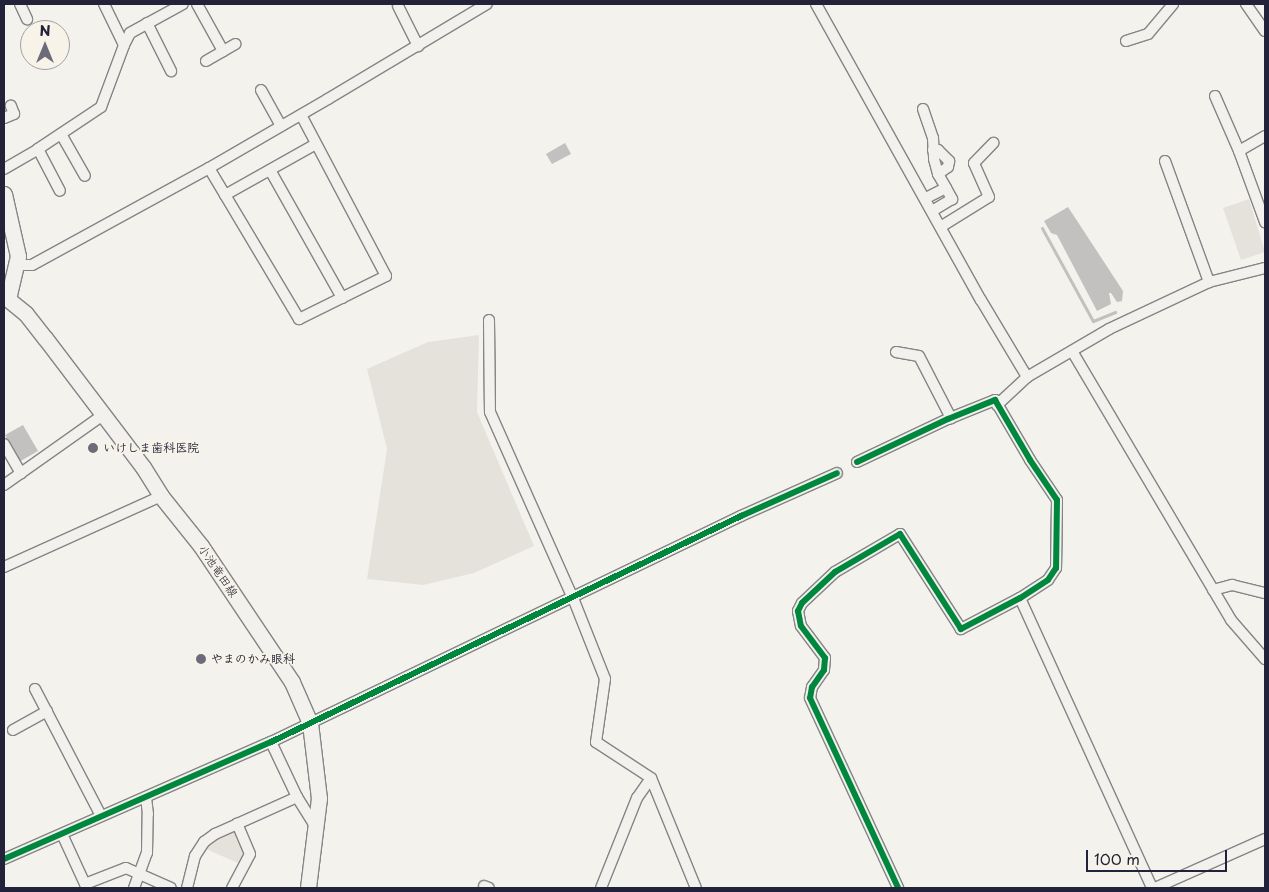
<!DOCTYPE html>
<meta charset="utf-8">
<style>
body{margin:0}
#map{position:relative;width:1269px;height:892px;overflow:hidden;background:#f4f2ec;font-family:"Playpen Sans","Klee One",sans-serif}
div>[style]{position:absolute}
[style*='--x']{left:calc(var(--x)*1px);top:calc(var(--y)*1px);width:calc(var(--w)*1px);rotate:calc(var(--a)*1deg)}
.built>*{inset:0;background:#e5e2dc}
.water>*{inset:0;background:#c3c0c0}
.stream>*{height:3px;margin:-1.5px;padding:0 1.5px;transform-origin:1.5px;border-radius:1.5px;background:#c3c0c0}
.roads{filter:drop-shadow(1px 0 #858486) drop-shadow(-1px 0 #858486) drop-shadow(0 1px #858486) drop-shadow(0 -1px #858486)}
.minor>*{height:10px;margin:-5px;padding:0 5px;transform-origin:5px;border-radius:5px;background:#f2f1ed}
.secondary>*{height:15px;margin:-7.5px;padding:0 7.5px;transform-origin:7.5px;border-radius:7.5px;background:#f2f1ed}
.cycleway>*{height:6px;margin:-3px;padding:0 3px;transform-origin:3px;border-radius:3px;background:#00873e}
.dots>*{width:14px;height:14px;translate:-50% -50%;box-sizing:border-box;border:2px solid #f7f3e8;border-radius:50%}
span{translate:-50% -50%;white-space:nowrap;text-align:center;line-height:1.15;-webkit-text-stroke:4px #f7f3e8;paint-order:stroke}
.poi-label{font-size:12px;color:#22223b;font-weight:700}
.left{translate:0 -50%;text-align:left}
.street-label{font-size:12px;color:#22223b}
.frame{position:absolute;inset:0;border:5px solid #22223b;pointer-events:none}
.north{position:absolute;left:20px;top:20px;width:50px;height:50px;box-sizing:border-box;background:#f7f3e8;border:1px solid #a29fa3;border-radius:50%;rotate:0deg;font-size:14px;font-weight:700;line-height:20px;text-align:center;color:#22223b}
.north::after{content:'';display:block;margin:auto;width:18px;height:22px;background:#6c6b79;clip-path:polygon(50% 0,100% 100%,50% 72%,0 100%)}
.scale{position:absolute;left:1086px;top:850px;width:141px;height:22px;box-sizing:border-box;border:2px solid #22223b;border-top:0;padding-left:6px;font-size:15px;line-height:18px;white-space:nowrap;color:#22223b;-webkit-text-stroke:4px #f7f3e8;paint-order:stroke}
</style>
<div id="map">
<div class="built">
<i style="clip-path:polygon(1249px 199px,1265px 252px,1241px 260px,1223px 208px)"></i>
<i style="clip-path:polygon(479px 335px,477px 412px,534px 546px,474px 573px,423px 585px,367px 579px,387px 449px,367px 369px,428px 342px)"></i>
<i style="clip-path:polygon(232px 830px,238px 834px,246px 852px,240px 864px,204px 848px,211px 839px)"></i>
</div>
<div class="water">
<i style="clip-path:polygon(565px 143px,571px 154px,552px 164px,546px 154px)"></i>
<i style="clip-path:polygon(1068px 207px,1123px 291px,1122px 301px,1117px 302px,1111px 293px,1109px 293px,1111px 304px,1097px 311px,1057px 235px,1051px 233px,1044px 221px)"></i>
<i style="clip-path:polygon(23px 425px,38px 451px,19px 462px,5px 435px)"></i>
</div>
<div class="stream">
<i style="--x:1042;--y:228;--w:106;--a:61.3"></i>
<i style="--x:1093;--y:321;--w:24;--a:-22"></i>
</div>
<div class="roads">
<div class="minor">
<i style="--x:20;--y:4;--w:17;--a:65"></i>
<i style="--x:197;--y:4;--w:54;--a:61"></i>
<i style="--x:816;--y:4;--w:339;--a:60.9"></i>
<i style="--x:981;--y:300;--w:90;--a:59.1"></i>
<i style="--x:1246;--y:4;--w:33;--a:55"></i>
<i style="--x:398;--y:6;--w:45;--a:63.4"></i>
<i style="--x:147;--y:23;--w:54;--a:63.4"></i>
<i style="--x:1126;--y:41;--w:23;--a:-18"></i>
<i style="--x:1148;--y:34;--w:39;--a:-50"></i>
<i style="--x:124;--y:45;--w:13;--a:-63"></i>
<i style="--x:130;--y:33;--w:60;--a:-28.7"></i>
<i style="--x:206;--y:61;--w:34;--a:-30"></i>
<i style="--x:261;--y:90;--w:41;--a:60.9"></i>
<i style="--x:1215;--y:96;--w:60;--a:66.4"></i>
<i style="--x:1239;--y:151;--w:76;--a:69.9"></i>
<i style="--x:923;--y:109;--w:31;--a:71"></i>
<i style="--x:933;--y:138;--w:21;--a:87"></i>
<i style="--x:934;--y:159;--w:16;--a:75"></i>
<i style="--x:938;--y:174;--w:16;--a:60"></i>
<i style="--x:4;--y:118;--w:11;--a:-22"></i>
<i style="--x:14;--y:114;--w:9;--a:-111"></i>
<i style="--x:61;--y:134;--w:48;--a:60.3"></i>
<i style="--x:38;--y:149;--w:47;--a:62.4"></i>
<i style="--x:933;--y:150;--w:5;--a:0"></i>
<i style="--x:938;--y:150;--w:16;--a:45"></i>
<i style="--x:949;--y:161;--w:6;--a:99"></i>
<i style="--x:948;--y:167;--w:12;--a:145"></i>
<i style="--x:1239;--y:151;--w:30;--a:-30"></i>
<i style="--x:1165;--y:161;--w:129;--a:70"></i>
<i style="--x:209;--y:168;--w:176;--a:59.2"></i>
<i style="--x:299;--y:319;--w:97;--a:-26.3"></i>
<i style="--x:386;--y:276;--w:182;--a:-117.8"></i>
<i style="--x:4;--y:169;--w:39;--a:-30"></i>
<i style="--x:38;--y:149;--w:76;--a:-33.7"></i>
<i style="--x:101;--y:107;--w:66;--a:-69.6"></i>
<i style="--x:124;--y:45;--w:46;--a:-116"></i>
<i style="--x:270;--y:170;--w:147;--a:60.6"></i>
<i style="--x:225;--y:195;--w:104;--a:-29.3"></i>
<i style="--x:926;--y:198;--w:22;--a:-27"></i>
<i style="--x:946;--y:188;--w:13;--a:61"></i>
<i style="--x:952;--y:199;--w:23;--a:149"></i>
<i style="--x:942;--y:226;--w:55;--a:-31.7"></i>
<i style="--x:989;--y:197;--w:37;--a:-114"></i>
<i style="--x:974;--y:163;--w:28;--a:-46"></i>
<i style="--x:16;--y:265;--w:16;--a:0"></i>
<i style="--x:32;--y:265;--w:202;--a:-28.7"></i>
<i style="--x:209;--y:168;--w:138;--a:-30.1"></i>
<i style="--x:328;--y:99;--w:185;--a:-30.9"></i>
<i style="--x:489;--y:320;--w:92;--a:89.4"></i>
<i style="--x:490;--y:412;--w:204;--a:66"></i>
<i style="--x:573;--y:598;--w:87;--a:68.4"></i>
<i style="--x:605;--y:679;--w:64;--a:98.1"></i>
<i style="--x:596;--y:742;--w:66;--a:33.2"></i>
<i style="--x:651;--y:778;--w:119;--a:67.8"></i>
<i style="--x:1072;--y:351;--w:312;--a:59.4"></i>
<i style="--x:1231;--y:620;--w:52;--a:48.9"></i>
<i style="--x:896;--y:352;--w:23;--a:10"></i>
<i style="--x:919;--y:356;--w:70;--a:62.7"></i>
<i style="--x:997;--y:405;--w:41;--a:-43"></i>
<i style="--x:1027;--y:377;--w:95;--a:-30.3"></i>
<i style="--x:1109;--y:329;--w:110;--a:-25.2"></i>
<i style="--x:1209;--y:282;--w:58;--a:-14"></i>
<i style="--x:4;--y:444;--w:34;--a:60"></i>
<i style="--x:857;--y:462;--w:101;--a:-25.3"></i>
<i style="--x:948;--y:419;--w:51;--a:-22"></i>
<i style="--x:995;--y:400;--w:69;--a:59.7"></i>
<i style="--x:1030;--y:460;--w:48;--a:56"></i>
<i style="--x:1057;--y:500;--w:68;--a:90.8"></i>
<i style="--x:1056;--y:568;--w:14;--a:124"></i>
<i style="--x:1048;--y:580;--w:33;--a:147"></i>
<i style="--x:1020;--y:598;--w:67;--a:152.3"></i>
<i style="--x:961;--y:629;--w:113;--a:-122.7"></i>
<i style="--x:900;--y:534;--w:75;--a:149.7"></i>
<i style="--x:835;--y:572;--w:45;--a:136.8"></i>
<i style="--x:802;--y:603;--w:9;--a:117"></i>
<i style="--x:798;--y:611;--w:15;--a:79"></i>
<i style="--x:801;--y:626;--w:40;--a:53"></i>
<i style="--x:825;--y:658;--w:12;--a:95"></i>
<i style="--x:824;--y:670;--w:21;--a:125"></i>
<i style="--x:812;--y:687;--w:11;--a:100"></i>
<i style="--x:810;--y:698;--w:209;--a:65.1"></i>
<i style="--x:4;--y:485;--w:121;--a:-35.3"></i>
<i style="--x:4;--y:567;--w:172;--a:-24.3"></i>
<i style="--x:1213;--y:590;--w:20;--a:-15"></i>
<i style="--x:1232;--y:585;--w:34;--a:14"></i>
<i style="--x:1020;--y:598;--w:319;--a:65.5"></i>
<i style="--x:35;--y:689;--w:143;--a:62.5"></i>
<i style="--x:13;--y:730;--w:39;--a:-29"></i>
<i style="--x:271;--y:742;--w:61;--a:64.7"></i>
<i style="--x:297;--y:797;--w:36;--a:58"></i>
<i style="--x:62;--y:834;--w:55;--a:65.3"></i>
<i style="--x:85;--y:884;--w:44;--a:-21.3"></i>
<i style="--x:126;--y:868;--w:49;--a:24"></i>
<i style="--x:4;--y:859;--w:292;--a:-23.7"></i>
<i style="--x:271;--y:742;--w:522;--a:-25.68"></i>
<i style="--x:741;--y:516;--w:105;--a:-24.1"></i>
<i style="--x:484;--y:886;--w:5;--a:22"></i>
<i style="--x:134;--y:888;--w:37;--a:-70"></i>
<i style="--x:147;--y:853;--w:39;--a:-89"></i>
<i style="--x:148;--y:814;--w:17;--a:-97"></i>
<i style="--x:187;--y:888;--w:33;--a:-76"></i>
<i style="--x:195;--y:856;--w:17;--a:-57"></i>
<i style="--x:204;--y:842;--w:14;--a:-36"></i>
<i style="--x:215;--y:834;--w:24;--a:-24"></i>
<i style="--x:232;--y:888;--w:38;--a:-62"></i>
<i style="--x:250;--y:854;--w:33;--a:-113"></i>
<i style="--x:237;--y:824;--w:66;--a:-24.2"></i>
<i style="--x:601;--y:888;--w:97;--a:-68.2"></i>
<i style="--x:637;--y:798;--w:24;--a:-55"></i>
<i style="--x:1155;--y:888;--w:120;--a:-24"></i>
</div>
<div class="secondary">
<i style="--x:4;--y:194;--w:64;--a:77.3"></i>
<i style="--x:18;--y:256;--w:44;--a:103.1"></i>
<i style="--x:4;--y:296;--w:28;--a:39"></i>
<i style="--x:26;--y:314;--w:31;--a:52"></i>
<i style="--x:45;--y:338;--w:162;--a:52.8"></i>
<i style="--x:143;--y:467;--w:34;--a:58"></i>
<i style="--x:161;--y:496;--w:64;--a:51.3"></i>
<i style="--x:201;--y:546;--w:164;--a:56.2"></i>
<i style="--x:292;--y:682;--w:45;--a:66.3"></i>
<i style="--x:310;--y:723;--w:76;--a:83.2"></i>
<i style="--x:319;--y:798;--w:91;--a:97"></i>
</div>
</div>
<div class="cycleway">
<i style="--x:857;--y:462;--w:101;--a:-25.3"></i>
<i style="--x:948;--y:419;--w:51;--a:-22"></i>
<i style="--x:995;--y:400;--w:69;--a:59.7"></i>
<i style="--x:1030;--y:460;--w:48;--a:56"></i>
<i style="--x:1057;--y:500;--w:68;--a:90.8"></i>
<i style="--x:1056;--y:568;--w:14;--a:124"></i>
<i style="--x:1048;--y:580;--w:33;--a:147"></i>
<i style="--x:1020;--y:598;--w:67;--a:152.3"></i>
<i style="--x:961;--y:629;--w:113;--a:-122.7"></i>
<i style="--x:900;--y:534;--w:75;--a:149.7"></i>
<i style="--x:835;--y:572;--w:45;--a:136.8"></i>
<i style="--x:802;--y:603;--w:9;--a:117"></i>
<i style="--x:798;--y:611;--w:15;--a:79"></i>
<i style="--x:801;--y:626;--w:40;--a:53"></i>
<i style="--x:825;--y:658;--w:12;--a:95"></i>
<i style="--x:824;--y:670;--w:21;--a:125"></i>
<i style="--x:812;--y:687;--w:11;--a:100"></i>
<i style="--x:810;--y:698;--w:209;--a:65.1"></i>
<i style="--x:4;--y:859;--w:292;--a:-23.7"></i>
<i style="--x:271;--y:742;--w:522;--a:-25.68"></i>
<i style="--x:741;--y:516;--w:105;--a:-24.1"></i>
</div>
<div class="dots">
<i style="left:93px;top:448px;background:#6c6b79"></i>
<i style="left:201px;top:659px;background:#6c6b79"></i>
</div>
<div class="poi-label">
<span class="left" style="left:103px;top:448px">いけしま歯科医院</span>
<span class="left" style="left:211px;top:659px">やまのかみ眼科</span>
</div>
<div class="street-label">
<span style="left:218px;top:571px;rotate:56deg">小池竜田線</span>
</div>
<div class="frame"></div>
<div class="north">N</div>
<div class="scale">100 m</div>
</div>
